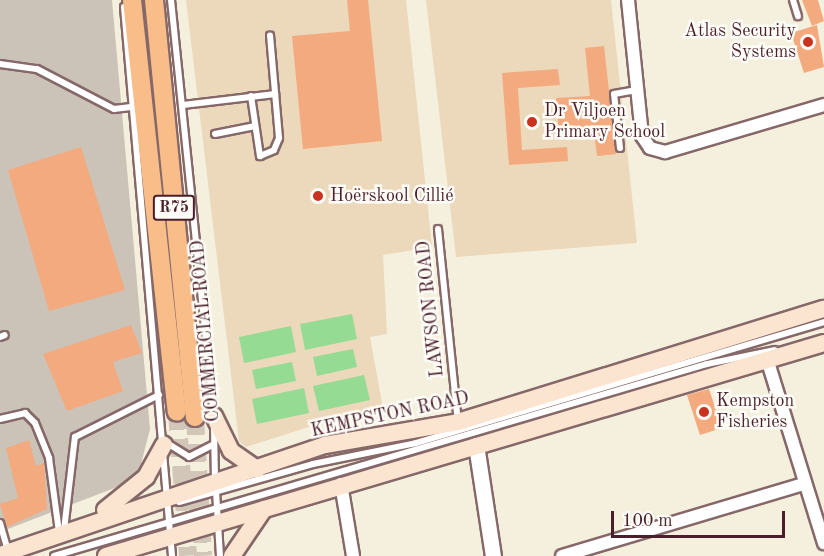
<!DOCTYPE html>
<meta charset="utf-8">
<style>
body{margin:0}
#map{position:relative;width:824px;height:556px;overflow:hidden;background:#f4f0dd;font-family:"Old Standard TT",serif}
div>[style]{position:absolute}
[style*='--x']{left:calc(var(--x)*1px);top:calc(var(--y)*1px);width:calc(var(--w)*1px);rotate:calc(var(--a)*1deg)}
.built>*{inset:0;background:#ecd8ba}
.industrial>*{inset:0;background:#cbc3b8}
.green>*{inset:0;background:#96db93}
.building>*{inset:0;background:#f2aa7e}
.primary-tunnel>*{height:18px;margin-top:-9px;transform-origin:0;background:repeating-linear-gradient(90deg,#d2c6b9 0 18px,transparent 0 27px)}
.roads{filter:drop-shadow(2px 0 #866869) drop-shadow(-2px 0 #866869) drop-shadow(0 2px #866869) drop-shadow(0 -2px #866869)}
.service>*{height:6px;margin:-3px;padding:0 3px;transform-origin:3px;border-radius:3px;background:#fff}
.minor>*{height:12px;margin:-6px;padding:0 6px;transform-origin:6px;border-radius:6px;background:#fff}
.tertiary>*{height:15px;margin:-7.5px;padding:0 7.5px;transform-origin:7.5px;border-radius:7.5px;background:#fff}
.secondary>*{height:16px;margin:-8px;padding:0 8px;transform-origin:8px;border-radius:8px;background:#fce5d0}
.primary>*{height:18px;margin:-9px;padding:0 9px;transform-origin:9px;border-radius:9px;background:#f8bd89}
.dots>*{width:16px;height:16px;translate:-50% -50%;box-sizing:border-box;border:3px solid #fdfcf7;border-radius:50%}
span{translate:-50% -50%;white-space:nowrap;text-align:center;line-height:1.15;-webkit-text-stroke:5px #fdfcf7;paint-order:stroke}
.shield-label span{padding:2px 4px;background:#fdfcf7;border:2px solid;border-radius:4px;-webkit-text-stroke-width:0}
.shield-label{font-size:16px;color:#4a1f2b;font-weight:700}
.poi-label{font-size:18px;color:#4a1f2b}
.right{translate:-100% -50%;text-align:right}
.left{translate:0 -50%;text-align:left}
.street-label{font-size:18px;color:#4a1f2b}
.scale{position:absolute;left:611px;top:511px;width:174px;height:27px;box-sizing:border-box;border:3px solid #4a1f2b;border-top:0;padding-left:8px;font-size:18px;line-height:21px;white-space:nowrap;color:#4a1f2b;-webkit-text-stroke:4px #fdfcf7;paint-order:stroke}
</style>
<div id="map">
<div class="built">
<i style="clip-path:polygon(186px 0,406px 0,432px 247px,383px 255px,387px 334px,370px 337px,384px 414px,318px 424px,246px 447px,239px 441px)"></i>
<i style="clip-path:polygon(426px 0,611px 0,637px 243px,456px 257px)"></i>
</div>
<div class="industrial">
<i style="clip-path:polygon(0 0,112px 0,150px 429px,140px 468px,125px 484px,0 532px)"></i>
</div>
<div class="green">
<i style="clip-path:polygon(352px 314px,357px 339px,305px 350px,300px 324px)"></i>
<i style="clip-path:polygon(291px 326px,296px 352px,244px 363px,239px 337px)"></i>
<i style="clip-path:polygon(353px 349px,357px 367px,317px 376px,313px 357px)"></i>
<i style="clip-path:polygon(292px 362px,296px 381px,256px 389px,252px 370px)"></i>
<i style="clip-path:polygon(364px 375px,370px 400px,319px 411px,313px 386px)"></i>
<i style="clip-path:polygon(304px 388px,309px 413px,257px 424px,252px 399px)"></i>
</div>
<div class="building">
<i style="clip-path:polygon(347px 0,368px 0,382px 141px,303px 149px,292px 36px,350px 31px)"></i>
<i style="clip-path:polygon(802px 0,818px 0,824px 21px,812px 26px)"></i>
<i style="clip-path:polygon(817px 25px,824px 67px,804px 73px,791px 33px)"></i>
<i style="clip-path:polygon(604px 46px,616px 154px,597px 156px,594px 131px,559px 133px,556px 98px,590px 96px,585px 48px)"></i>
<i style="clip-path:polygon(558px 69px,560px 85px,518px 88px,522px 150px,567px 147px,568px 161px,509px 165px,502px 73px)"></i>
<i style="clip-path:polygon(81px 147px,125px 290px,49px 311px,8px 170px)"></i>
<i style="clip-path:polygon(131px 325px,142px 353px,113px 362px,123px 391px,67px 411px,43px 354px)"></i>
<i style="clip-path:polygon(709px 389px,722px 428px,700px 435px,687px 395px)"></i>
<i style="clip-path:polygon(29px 440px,36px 466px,44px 463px,47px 509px,7px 527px,0 504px,18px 498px,6px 448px)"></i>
</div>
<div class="primary-tunnel">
<i style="--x:177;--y:412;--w:144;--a:85.6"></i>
<i style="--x:195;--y:417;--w:139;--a:86.7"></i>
</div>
<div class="roads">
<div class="service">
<i style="--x:171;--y:0;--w:417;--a:84.1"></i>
<i style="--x:793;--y:0;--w:17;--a:73"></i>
<i style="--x:124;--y:7;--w:551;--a:85"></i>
<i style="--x:0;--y:64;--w:37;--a:8"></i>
<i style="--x:37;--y:69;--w:87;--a:27.5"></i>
<i style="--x:114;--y:109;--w:17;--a:-7"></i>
<i style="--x:251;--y:96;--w:61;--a:81.5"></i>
<i style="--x:260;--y:156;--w:15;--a:-23"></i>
<i style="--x:274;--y:150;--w:13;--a:-67"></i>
<i style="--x:279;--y:138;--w:103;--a:-95"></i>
<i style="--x:183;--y:105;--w:93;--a:-6.8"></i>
<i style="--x:215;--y:134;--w:41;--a:-11.3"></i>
<i style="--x:620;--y:148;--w:54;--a:-96.3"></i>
<i style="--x:614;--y:94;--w:23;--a:-10"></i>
<i style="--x:438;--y:229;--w:194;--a:84.1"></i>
<i style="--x:0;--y:337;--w:5;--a:-22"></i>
<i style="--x:0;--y:419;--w:26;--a:-13"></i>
<i style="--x:25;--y:413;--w:14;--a:45"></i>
<i style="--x:35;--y:423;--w:38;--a:68"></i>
<i style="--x:49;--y:458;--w:75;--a:82.3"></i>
<i style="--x:214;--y:428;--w:53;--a:88.9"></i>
<i style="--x:167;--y:443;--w:26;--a:32"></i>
<i style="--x:189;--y:457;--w:28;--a:-27"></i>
<i style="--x:216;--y:491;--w:65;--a:86.5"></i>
<i style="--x:179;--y:502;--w:139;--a:-15.8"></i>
<i style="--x:313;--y:464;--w:105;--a:-11.5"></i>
<i style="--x:416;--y:443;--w:426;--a:-16.5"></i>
<i style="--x:0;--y:523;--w:29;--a:74"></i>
<i style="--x:64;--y:530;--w:94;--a:-83.3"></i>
<i style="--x:75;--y:437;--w:94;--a:-26.6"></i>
<i style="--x:54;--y:556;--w:681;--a:-16.38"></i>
<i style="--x:707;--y:364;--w:69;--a:-11.6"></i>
</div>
<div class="minor">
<i style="--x:628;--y:0;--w:137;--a:84.1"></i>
<i style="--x:642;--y:136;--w:14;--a:56"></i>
<i style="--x:650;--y:148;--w:16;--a:15"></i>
<i style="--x:665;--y:152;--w:166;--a:-16.5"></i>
<i style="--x:767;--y:359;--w:193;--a:72.8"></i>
<i style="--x:341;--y:484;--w:73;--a:80.5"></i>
<i style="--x:562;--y:556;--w:252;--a:-16.6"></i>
</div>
<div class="tertiary">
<i style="--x:476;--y:445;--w:112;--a:81.3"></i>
</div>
<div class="secondary">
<i style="--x:214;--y:416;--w:39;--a:64"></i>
<i style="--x:231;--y:451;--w:32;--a:35"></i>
<i style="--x:105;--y:510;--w:53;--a:-38.8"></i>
<i style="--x:146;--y:477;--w:37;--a:-61"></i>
<i style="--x:0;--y:555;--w:343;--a:-18.7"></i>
<i style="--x:325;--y:445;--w:135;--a:-9.8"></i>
<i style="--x:458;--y:422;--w:383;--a:-17.2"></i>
<i style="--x:106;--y:556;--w:749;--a:-16.52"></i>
<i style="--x:232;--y:556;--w:57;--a:-55.8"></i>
</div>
<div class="primary">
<i style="--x:132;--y:0;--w:414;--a:83.8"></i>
<i style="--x:154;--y:0;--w:419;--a:84.4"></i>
</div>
</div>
<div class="dots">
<i style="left:808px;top:42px;background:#c8321e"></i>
<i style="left:532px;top:122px;background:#c8321e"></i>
<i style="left:318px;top:196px;background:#c8321e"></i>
<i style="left:704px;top:412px;background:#c8321e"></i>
</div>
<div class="shield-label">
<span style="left:174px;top:208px">R75</span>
</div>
<div class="poi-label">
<span class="right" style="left:796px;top:42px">Atlas Security<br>Systems</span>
<span class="left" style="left:544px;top:122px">Dr Viljoen<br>Primary School</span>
<span class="left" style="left:330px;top:196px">Hoërskool Cillié</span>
<span class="left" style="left:716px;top:412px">Kempston<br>Fisheries</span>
</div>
<div class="street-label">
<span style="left:431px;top:309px;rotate:-96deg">LAWSON ROAD</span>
<span style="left:206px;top:331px;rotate:-95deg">COMMERCIAL ROAD</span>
<span style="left:390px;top:415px;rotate:-12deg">KEMPSTON ROAD</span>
</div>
<div class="scale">100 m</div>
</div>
